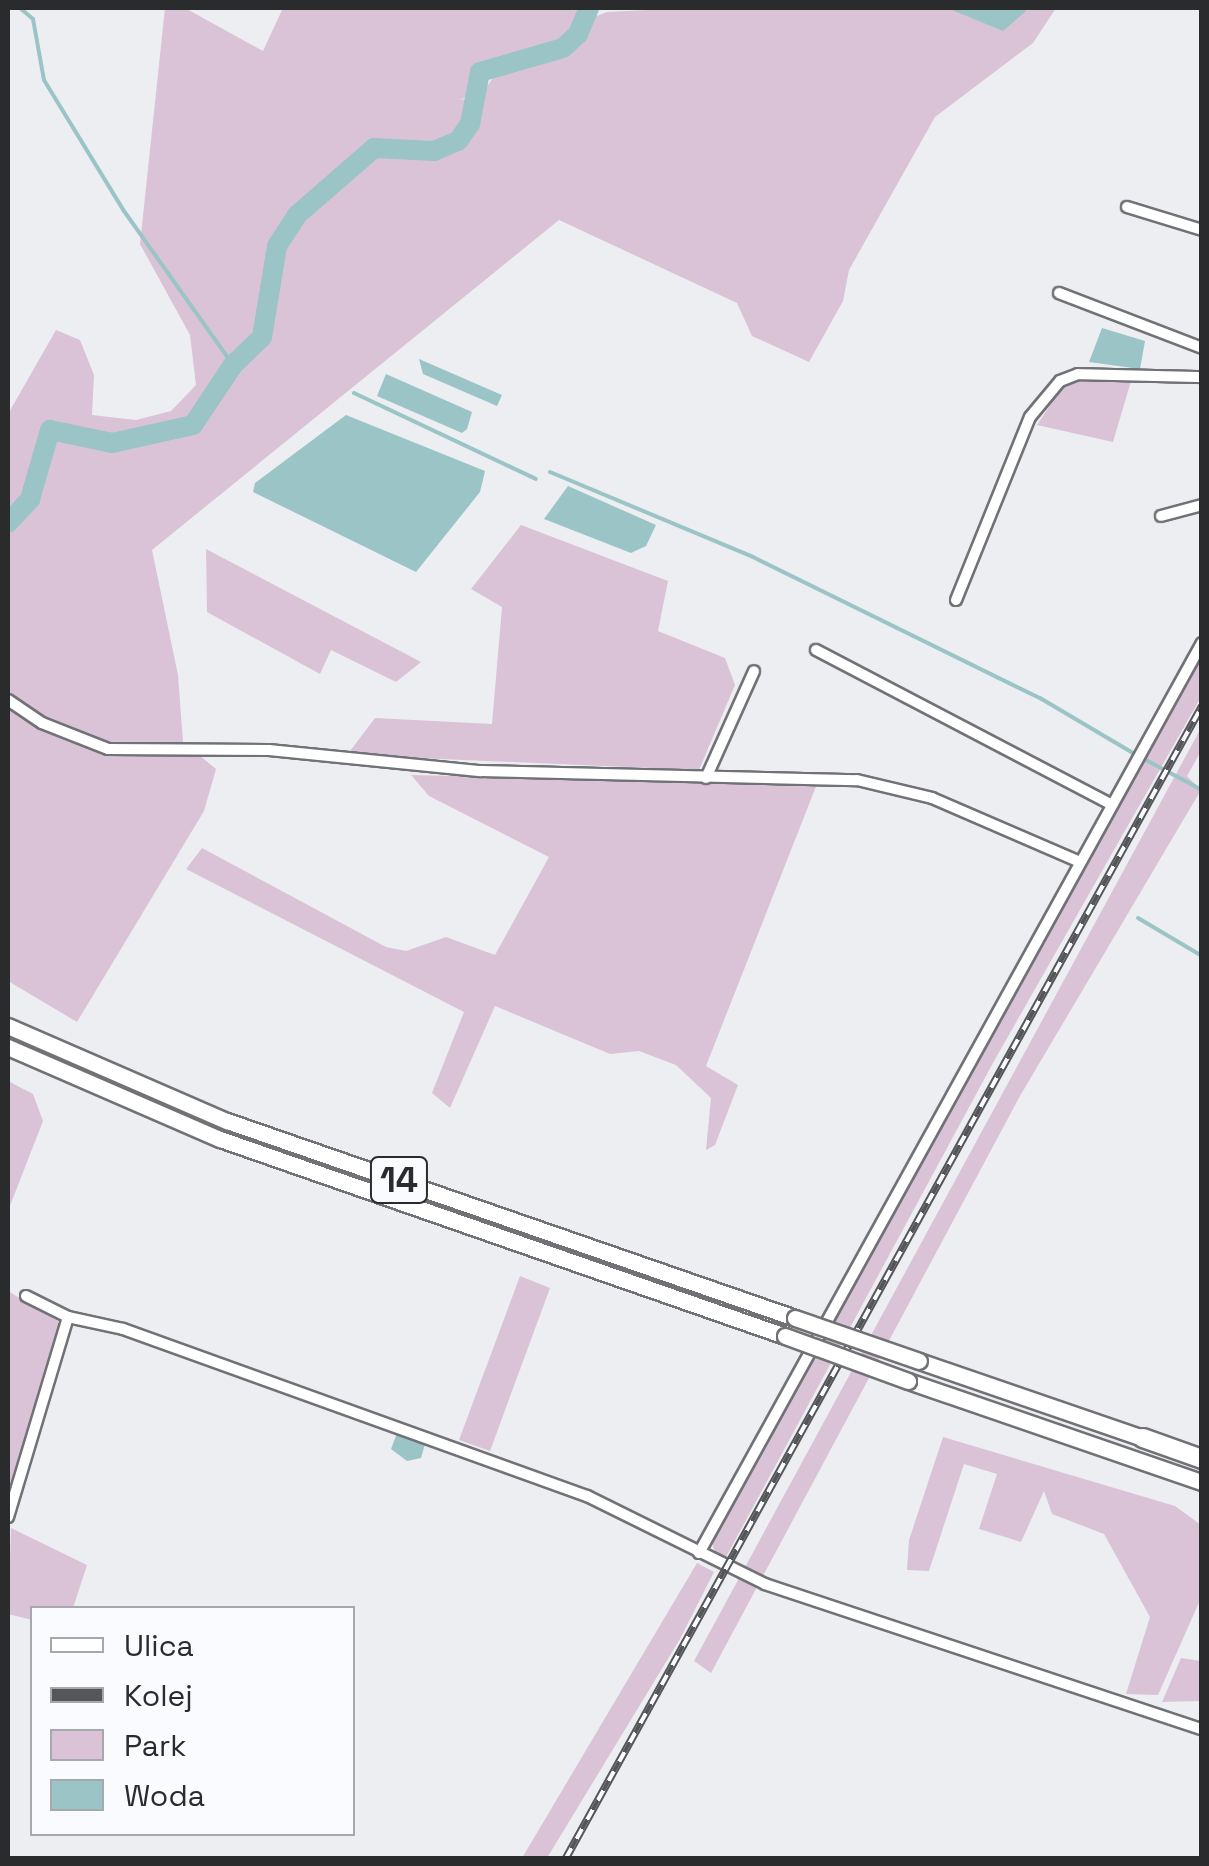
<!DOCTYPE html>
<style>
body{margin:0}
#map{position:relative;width:1209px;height:1866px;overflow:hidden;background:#eceef2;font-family:"Space Grotesk",sans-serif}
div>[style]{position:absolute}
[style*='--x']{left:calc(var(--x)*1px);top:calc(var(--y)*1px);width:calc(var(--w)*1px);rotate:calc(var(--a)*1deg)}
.green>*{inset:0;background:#dbc3d7}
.water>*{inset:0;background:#9bc4c6}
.stream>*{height:4px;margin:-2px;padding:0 2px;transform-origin:2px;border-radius:2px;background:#9bc4c6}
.river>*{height:20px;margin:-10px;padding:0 10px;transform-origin:10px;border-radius:10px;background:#9bc4c6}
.roads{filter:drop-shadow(2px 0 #707276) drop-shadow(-2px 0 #707276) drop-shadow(0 2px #707276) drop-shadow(0 -2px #707276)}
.minor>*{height:10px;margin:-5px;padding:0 5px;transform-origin:5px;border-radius:5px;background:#fff}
.primary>*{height:15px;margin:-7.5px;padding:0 7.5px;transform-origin:7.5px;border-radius:7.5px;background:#fff}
.motorway>*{height:18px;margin:-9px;padding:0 9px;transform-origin:9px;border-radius:9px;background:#fff}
.rail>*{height:8px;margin-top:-4px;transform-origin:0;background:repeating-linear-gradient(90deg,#f9fbff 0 11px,#555659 0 22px);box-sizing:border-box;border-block:2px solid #555659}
.bridges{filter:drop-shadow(2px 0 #707276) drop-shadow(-2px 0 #707276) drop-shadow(0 2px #707276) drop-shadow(0 -2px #707276)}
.primary-bridge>*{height:15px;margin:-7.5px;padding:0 7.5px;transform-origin:7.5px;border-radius:7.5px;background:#fff}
span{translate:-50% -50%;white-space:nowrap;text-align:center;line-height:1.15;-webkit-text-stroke:9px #f9fbff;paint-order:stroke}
.shield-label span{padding:2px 8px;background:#f9fbff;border:2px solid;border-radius:8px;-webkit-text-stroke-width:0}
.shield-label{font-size:35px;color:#2a2b2d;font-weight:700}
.frame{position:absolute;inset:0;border:10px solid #2a2b2d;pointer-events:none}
.legend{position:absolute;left:30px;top:1606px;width:325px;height:230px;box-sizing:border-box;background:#f9fbff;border:2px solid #a6a8ab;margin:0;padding:12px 18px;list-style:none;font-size:30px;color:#2a2b2d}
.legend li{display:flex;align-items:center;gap:20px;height:50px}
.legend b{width:50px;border:2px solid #a6a8ab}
</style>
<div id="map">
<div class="green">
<i style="clip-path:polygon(165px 8px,185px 8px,263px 51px,283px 8px,589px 8px,578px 34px,563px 48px,480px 72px,475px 94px,459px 100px,470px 98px,466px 122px,449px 143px,416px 150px,370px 146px,293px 213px,274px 244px,259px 335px,206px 390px,189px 421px,122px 437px,47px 428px,27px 495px,8px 514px,8px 414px,56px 330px,80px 340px,94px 375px,92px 415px,136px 420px,171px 411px,196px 385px,190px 335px,140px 244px)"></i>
<i style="clip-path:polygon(687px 8px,1056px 8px,1033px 43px,935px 117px,849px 270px,843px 301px,809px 362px,752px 336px,737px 303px,559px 220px,152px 550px,178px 675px,183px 742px,216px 769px,204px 811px,77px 1022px,8px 981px,8px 531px,36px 499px,49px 441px,61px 434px,113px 446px,199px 424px,228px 375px,270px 330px,282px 251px,293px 232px,369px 156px,431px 157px,454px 150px,469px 136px,478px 100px,494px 76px,565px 55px,594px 17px,607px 12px)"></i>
<i style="clip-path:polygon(1080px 380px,1131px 381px,1113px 442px,1037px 425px,1061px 389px)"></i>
<i style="clip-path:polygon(521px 525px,668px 581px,658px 631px,725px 658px,735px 685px,699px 770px,347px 755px,375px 718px,492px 724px,502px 607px,471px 589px)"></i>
<i style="clip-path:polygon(206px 549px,421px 662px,396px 682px,331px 650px,320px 674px,207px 612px)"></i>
<i style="clip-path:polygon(1201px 655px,1201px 697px,993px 1063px,726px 1557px,717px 1557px,711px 1541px)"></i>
<i style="clip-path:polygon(1201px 728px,1201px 751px,1187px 776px,1201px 790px,1020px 1096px,711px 1673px,694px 1661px)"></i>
<i style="clip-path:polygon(411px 775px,817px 784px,706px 1066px,738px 1085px,715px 1145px,706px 1150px,711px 1098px,676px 1065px,639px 1051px,610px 1054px,495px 1006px,450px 1108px,432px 1093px,464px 1012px,186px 869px,202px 848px,386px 947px,406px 951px,446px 937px,495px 955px,549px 857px,429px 796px)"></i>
<i style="clip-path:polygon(8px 1081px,33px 1094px,43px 1121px,8px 1211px)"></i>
<i style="clip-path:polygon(520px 1276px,550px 1288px,490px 1451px,459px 1440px)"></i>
<i style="clip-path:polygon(8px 1291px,58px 1321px,58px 1333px,8px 1501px)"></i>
<i style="clip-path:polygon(943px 1437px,1175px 1506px,1201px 1525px,1201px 1598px,1158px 1695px,1126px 1694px,1150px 1617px,1104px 1534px,1052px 1514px,1044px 1491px,1021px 1542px,979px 1529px,997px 1474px,964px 1464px,929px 1571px,907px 1570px,909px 1540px)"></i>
<i style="clip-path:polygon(11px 1528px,87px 1565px,73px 1608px,32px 1608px,32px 1620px,8px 1614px)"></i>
<i style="clip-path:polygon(697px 1563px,714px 1572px,680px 1639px,547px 1858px,522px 1858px)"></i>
<i style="clip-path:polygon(1181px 1658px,1201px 1661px,1201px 1701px,1162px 1702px)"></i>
</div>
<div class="water">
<i style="clip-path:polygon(947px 8px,1024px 8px,1026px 11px,1003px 31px)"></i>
<i style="clip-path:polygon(1102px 328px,1145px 341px,1140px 369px,1089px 362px)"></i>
<i style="clip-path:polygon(419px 359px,502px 395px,497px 406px,423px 374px)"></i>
<i style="clip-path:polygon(386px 374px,472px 412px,467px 429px,462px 433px,377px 396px)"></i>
<i style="clip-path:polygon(346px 415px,485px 471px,480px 492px,416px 572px,253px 492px,255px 483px)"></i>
<i style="clip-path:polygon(568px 486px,656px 525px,646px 546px,631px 553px,544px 519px)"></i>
<i style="clip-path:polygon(397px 1433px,425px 1444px,421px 1458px,407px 1461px,391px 1449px)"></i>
</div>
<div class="stream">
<i style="--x:20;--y:8;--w:17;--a:40"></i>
<i style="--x:33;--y:19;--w:62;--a:79.8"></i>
<i style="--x:44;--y:80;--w:153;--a:58.6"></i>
<i style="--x:124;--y:211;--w:189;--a:54.7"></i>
<i style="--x:354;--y:393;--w:201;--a:25.3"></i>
<i style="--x:550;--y:472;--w:220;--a:22.7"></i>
<i style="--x:753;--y:557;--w:320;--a:26.2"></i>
<i style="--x:1040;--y:698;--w:108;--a:30.6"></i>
<i style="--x:1146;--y:760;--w:64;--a:28.2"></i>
<i style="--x:1138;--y:918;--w:74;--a:30.7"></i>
</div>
<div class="river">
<i style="--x:8;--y:523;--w:33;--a:-47"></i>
<i style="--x:30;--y:499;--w:72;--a:-73.8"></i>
<i style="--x:50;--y:430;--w:63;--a:11.8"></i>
<i style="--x:112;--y:443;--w:83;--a:-12.5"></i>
<i style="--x:193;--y:425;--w:72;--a:-56.3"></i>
<i style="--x:233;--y:365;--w:40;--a:-44"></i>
<i style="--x:262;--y:337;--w:92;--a:-80.6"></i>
<i style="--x:277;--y:246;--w:37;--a:-57"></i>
<i style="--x:297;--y:215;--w:102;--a:-41"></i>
<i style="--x:374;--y:148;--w:60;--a:2.9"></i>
<i style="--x:434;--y:151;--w:26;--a:-23"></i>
<i style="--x:458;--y:141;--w:21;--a:-55"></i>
<i style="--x:470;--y:124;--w:53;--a:-79.1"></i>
<i style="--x:480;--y:72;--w:86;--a:-16.1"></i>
<i style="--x:563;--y:48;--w:21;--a:-43"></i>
<i style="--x:578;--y:34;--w:28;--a:-67"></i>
</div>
<div class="roads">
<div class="minor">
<i style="--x:1127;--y:207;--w:78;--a:17"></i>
<i style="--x:1059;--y:293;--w:153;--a:21"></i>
<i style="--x:1161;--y:516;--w:42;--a:-15"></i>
<i style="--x:956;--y:600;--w:197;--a:-68"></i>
<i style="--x:1030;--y:417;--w:47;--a:-50.2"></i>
<i style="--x:1060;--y:381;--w:19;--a:-21"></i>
<i style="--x:1078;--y:374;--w:124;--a:1.4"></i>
<i style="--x:816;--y:650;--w:333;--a:27.6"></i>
<i style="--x:8;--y:700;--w:41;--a:34.1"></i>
<i style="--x:42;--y:723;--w:71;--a:21.5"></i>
<i style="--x:108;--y:749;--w:161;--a:0.4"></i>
<i style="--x:269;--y:750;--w:213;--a:5.7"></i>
<i style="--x:481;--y:771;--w:376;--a:1.4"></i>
<i style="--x:857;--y:780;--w:77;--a:13.5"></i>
<i style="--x:932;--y:798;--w:161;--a:23.4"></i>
<i style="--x:706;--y:778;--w:117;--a:-65.8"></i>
<i style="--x:68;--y:1317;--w:56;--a:12.3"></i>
<i style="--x:123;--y:1329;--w:493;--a:19.8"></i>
<i style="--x:587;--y:1496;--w:199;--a:26.3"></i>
<i style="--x:765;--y:1584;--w:460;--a:18.4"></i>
<i style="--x:8;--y:1517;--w:209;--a:-73.3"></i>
<i style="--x:68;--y:1317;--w:47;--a:-153.4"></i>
<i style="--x:699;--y:1553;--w:1040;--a:-61.07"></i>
</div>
<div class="primary">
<i style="--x:8;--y:1026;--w:239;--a:23.5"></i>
<i style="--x:227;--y:1121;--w:601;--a:19.13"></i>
<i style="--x:8;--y:1047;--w:231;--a:23.5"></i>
<i style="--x:220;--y:1139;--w:598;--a:19.22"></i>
<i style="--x:919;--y:1361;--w:237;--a:19"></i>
<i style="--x:908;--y:1381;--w:311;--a:19"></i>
</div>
<div class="motorway">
<i style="--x:1143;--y:1438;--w:63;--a:19.6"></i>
</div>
</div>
<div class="rail">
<i style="--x:566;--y:1858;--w:1316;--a:-61.1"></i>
</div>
<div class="bridges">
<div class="primary-bridge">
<i style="--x:795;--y:1318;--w:131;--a:19.1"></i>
<i style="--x:785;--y:1336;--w:131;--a:20.1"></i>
</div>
</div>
<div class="shield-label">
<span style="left:399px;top:1180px">14</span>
</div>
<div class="frame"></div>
<ul class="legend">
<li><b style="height:12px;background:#fff"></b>Ulica</li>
<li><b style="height:12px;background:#555659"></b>Kolej</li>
<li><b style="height:28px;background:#dbc3d7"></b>Park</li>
<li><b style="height:28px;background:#9bc4c6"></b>Woda</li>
</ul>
</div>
